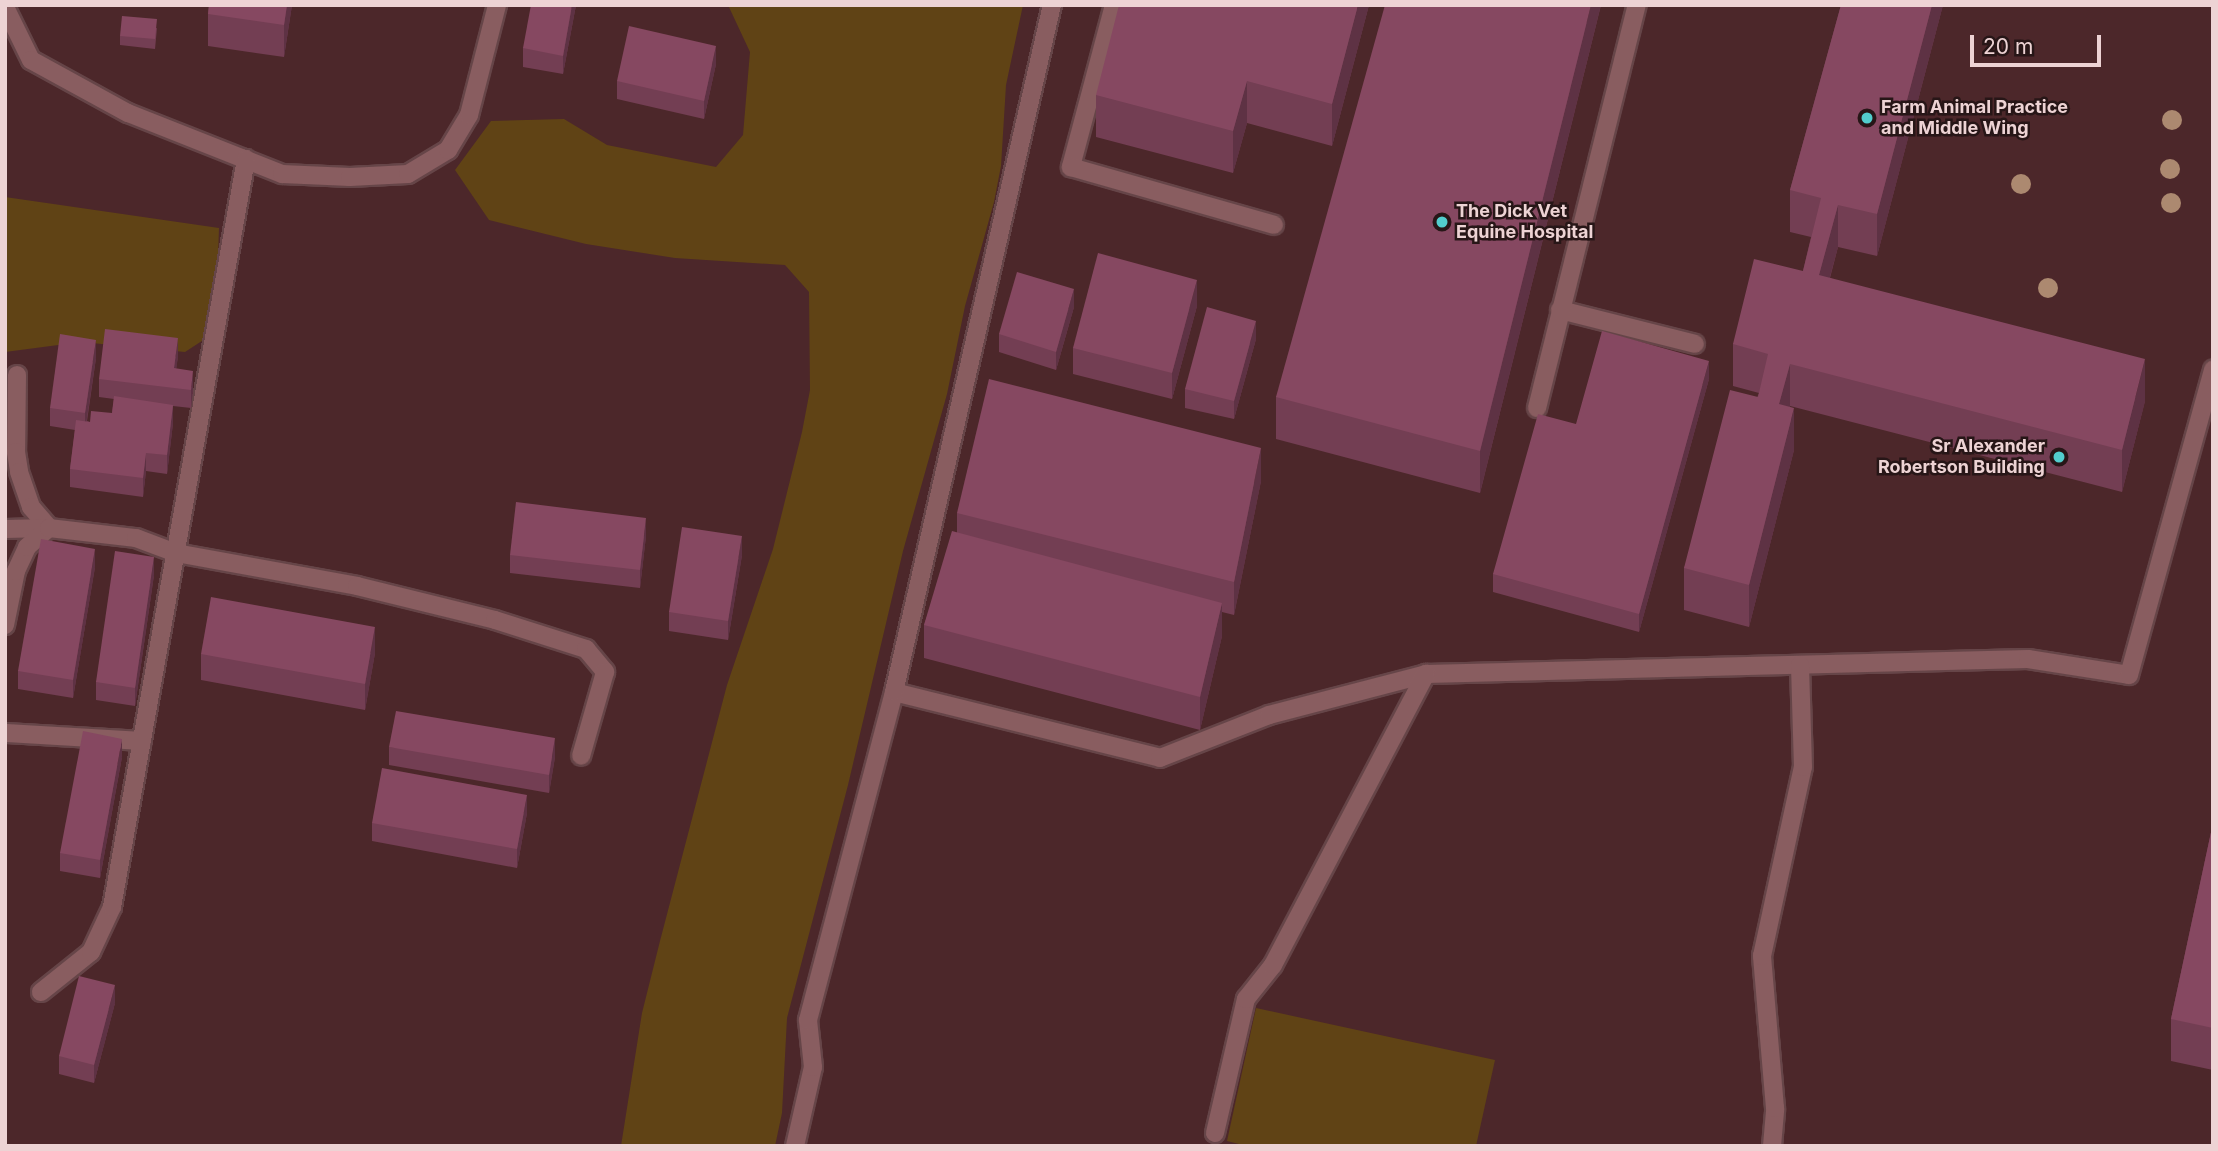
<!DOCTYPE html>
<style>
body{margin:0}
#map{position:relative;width:2218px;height:1151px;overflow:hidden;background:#4c272a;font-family:Inter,sans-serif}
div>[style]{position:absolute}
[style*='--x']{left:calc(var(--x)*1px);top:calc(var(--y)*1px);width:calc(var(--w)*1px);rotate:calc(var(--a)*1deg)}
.green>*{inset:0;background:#604315}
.roads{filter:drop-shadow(2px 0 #664548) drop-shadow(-2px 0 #664548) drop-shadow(0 2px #664548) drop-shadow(0 -2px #664548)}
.minor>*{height:18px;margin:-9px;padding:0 9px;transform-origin:9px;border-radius:9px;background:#895d60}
.trees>*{width:20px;height:20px;margin:-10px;border-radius:50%;background:#ac8970}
.wall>*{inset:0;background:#733e53}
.shaded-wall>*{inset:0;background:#5e3244}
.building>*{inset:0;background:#864861}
.dots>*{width:19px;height:19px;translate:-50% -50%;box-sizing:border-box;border:4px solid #271617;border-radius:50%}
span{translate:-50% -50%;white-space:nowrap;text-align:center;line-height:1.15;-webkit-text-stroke:5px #271617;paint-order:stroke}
.poi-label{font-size:18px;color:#edd3d4;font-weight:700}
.left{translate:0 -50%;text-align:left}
.right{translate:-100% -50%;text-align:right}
.frame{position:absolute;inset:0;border:7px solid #edd3d4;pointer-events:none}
.scale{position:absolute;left:1970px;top:35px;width:131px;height:32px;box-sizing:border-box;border:4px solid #edd3d4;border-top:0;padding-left:9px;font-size:21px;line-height:24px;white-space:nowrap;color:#edd3d4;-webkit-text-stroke:5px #271617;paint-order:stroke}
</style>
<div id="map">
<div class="green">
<i style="clip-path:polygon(728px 5px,1023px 5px,1006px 85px,1001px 166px,994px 202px,965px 306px,947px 394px,903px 551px,848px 785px,787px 1018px,782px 1113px,775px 1146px,621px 1146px,642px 1013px,660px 941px,727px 685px,773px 549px,802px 432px,810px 390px,809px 292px,785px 265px,675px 258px,586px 244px,489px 220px,455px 170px,491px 121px,564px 119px,607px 145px,716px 167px,743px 135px,750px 52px)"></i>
<i style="clip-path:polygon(5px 197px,219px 228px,217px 287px,208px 337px,185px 352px,81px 342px,5px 352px)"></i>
<i style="clip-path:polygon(1256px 1008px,1495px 1060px,1476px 1146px,1247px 1146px,1227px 1141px)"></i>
</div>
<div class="roads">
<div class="minor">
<i style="--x:1114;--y:5;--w:168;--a:104.9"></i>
<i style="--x:1071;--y:167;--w:211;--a:15.9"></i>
<i style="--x:5;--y:7;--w:59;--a:63.9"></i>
<i style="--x:31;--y:60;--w:111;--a:28.7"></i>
<i style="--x:128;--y:113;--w:166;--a:21.6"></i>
<i style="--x:282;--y:174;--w:68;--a:2.5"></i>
<i style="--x:350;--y:177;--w:58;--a:-3"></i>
<i style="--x:408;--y:174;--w:47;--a:-31"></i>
<i style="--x:448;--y:150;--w:41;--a:-59"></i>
<i style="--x:469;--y:115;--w:114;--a:-75.7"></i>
<i style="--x:1560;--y:310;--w:139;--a:14.1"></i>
<i style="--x:17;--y:375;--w:77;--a:90.7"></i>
<i style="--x:16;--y:452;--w:20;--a:81"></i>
<i style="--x:19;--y:472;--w:37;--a:71"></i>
<i style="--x:31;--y:507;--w:28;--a:49"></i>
<i style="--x:1537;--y:408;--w:415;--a:-76.1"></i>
<i style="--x:5;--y:529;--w:44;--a:-1.3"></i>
<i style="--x:5;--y:625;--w:55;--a:-78.5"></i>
<i style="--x:16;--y:571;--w:26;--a:-65"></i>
<i style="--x:27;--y:547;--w:29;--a:-41"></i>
<i style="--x:49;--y:528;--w:88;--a:6.6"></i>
<i style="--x:136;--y:538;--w:43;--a:20.6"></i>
<i style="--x:176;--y:553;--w:184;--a:10.3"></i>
<i style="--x:357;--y:586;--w:142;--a:13.8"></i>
<i style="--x:495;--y:620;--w:96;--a:17.7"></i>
<i style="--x:586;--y:649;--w:30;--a:50"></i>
<i style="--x:605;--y:672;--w:87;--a:105.9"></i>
<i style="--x:894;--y:692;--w:274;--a:13.9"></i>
<i style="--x:1160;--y:758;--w:117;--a:-21.5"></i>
<i style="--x:1269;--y:715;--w:162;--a:-14.6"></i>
<i style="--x:1426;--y:674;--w:602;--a:-1.43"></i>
<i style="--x:2028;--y:659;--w:102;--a:9"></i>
<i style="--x:2129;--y:675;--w:317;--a:-74.6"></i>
<i style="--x:5;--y:733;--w:137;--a:3.3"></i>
<i style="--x:41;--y:992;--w:64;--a:-38.7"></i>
<i style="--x:91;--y:952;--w:50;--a:-65"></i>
<i style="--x:112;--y:907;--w:760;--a:-79.84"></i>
<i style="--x:1215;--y:1133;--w:138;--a:-77"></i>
<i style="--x:1246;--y:999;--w:43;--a:-51.5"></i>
<i style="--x:1273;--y:965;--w:329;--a:-62.3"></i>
<i style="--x:795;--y:1146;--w:81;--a:-77.2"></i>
<i style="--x:813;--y:1067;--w:47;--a:-96.1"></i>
<i style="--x:808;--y:1020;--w:339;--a:-75.3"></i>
<i style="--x:894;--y:692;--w:705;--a:-77.05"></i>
<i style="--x:1772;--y:1146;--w:38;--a:-85"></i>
<i style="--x:1775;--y:1108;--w:153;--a:-94.9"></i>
<i style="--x:1762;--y:956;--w:193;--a:-77.8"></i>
<i style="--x:1803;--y:767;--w:102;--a:-91.7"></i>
</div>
</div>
<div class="trees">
<i style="left:2172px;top:120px"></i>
<i style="left:2170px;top:169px"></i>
<i style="left:2021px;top:184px"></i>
<i style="left:2171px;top:203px"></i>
<i style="left:2048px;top:288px"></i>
</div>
<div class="wall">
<i style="clip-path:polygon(209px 5px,292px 5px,284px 57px,208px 46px,208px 14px)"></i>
<i style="clip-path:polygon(576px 5px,563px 74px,523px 67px,523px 48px)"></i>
<i style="clip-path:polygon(1369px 5px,1332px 146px,1247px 123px,1233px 173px,1096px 137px,1096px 95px)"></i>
<i style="clip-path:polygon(1601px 5px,1480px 493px,1276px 439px,1276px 397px)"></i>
<i style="clip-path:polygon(1841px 5px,1943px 5px,1877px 256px,1838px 247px,1830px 278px,2145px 401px,2122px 492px,1790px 406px,1794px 450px,1749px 627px,1684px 610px,1684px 568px,1759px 393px,1733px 386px,1733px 344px,1803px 271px,1811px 237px,1790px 232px,1790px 190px)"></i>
<i style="clip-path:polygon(157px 28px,155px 49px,120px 45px,120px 36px)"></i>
<i style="clip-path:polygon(716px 64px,704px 119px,617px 99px,617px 81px)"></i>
<i style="clip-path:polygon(1197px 306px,1172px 399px,1073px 374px,1073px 348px)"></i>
<i style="clip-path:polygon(1074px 307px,1056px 370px,999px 352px,999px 334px)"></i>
<i style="clip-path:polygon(1256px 339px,1234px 419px,1185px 408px,1185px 389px)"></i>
<i style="clip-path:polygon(178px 356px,176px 369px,193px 389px,191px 408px,173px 406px,173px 423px,167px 474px,146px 471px,143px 497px,70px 487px,70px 469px,75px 430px,50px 426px,50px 408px,96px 358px,87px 421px,90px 422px,112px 413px,114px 399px,99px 397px,99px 379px)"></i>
<i style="clip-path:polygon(1709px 379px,1639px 632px,1493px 592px,1493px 574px)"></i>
<i style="clip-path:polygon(1261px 481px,1234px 615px,1222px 612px,1222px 636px,1200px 730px,924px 658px,924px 625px,957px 533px,957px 513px)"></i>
<i style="clip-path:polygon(646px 536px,640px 588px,510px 573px,510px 555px)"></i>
<i style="clip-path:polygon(742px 555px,728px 640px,669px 631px,669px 612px)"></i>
<i style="clip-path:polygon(95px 567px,73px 698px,18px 689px,18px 671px)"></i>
<i style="clip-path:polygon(154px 575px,135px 706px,96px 700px,96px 682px)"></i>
<i style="clip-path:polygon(375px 653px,365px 710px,201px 680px,201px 654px)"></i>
<i style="clip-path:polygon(389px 747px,555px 757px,549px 793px,389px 765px)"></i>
<i style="clip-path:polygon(122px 757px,100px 878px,60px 871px,60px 853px)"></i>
<i style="clip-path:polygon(527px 813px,517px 868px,372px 841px,372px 823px)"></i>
<i style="clip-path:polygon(2213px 823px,2213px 1070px,2171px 1061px,2171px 1019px)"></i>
<i style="clip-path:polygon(115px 1003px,94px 1083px,59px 1074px,59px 1056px)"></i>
</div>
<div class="shaded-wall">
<i style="clip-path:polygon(287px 5px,292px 5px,284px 57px,284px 25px)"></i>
<i style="clip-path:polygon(572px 5px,576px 5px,563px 74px,563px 56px)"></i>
<i style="clip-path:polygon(1358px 5px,1369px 5px,1332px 146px,1332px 104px)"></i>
<i style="clip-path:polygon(1591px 5px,1601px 5px,1480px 493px,1480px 451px)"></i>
<i style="clip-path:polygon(1932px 5px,1943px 5px,1877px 256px,1877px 214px)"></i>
<i style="clip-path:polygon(716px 46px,716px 64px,704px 119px,704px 101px)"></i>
<i style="clip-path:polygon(1247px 81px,1247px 123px,1233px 173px,1233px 131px)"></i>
<i style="clip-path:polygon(1838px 205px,1838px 247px,1819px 317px,1819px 275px)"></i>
<i style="clip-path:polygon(1197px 280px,1197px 306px,1172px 399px,1172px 373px)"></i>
<i style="clip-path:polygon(1074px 289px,1074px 307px,1056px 370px,1056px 352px)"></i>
<i style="clip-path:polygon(1256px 321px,1256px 339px,1234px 419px,1234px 401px)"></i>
<i style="clip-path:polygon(178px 338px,178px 356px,174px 387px,174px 368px)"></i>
<i style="clip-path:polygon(96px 340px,96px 358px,85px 431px,85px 413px)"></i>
<i style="clip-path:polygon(2145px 359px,2145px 401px,2122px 492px,2122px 450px)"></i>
<i style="clip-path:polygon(1709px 361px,1709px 379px,1639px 632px,1639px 614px)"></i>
<i style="clip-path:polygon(1790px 364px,1790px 406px,1779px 446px,1779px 404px)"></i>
<i style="clip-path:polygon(193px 371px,193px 389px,191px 408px,191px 390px)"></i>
<i style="clip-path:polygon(173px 405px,173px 423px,167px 474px,167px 455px)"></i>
<i style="clip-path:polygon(1794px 408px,1794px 450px,1749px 627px,1749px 585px)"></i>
<i style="clip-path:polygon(1261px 448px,1261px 481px,1234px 615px,1234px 582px)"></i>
<i style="clip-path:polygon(146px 453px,146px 471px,143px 497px,143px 478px)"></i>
<i style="clip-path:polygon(646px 518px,646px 536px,640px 588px,640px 570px)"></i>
<i style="clip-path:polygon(742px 536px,742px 555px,728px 640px,728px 621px)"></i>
<i style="clip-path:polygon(95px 549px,95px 567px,73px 698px,73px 680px)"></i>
<i style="clip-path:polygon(154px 557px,154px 575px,135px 706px,135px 688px)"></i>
<i style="clip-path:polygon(1222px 603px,1222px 636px,1200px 730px,1200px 697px)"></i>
<i style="clip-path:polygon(375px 627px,375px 653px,365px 710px,365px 684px)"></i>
<i style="clip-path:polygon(555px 738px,555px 757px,549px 793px,549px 775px)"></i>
<i style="clip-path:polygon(122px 739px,122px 757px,100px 878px,100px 860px)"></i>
<i style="clip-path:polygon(527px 795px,527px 813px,517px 868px,517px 849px)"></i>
<i style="clip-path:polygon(115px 985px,115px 1003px,94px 1083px,94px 1065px)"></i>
</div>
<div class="building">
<i style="clip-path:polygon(209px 5px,287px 5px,284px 25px,208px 14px)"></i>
<i style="clip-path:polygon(531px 5px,572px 5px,563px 56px,523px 48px)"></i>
<i style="clip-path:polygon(1119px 5px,1358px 5px,1332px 104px,1247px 81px,1233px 131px,1096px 95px)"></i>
<i style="clip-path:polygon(1385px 5px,1591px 5px,1480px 451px,1276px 397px)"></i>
<i style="clip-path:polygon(1841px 5px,1932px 5px,1877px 214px,1838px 205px,1819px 275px,2145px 359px,2122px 450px,1790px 364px,1779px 404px,1794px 408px,1749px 585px,1684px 568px,1730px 390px,1758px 397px,1768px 354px,1733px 344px,1754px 259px,1803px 271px,1821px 198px,1790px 190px)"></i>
<i style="clip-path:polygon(122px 16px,157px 19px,155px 39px,120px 36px)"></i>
<i style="clip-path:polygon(629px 26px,716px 46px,704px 101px,617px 81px)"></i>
<i style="clip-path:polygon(1098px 253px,1197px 280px,1172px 373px,1073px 348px)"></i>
<i style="clip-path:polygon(1017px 272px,1074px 289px,1056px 352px,999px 334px)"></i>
<i style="clip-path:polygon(1207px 307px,1256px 321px,1234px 401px,1185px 389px)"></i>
<i style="clip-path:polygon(105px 329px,178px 338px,174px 368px,193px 371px,191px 390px,99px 379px)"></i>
<i style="clip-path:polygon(1602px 331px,1709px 361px,1639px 614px,1493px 574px,1538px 414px,1576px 424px)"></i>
<i style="clip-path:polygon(60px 334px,96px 340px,85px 413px,50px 408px)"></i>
<i style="clip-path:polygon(989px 379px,1261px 448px,1234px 582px,957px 513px)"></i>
<i style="clip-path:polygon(114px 396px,173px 405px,167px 455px,146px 453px,143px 478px,70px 469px,76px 420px,90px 422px,91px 411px,112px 413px)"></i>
<i style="clip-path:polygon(516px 502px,646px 518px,640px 570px,510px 555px)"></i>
<i style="clip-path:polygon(682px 527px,742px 536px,728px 621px,669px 612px)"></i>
<i style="clip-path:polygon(952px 531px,1222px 603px,1200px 697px,924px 625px)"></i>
<i style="clip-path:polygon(41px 539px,95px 549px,73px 680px,18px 671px)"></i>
<i style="clip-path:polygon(115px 551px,154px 557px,135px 688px,96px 682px)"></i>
<i style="clip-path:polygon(211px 597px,375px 627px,365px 684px,201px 654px)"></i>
<i style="clip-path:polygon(396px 711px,555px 738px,549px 775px,389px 747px)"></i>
<i style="clip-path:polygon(83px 731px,122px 739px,100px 860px,60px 853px)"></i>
<i style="clip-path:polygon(382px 768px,527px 795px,517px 849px,372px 823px)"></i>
<i style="clip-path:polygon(2213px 823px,2213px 1028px,2171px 1019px)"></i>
<i style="clip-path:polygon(79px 976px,115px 985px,94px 1065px,59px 1056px)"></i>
</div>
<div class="dots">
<i style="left:1867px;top:118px;background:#52cdcd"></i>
<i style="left:1442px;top:222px;background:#52cdcd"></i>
<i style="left:2059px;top:457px;background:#52cdcd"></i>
</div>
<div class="poi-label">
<span class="left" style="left:1881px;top:118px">Farm Animal Practice<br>and Middle Wing</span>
<span class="left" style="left:1456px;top:222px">The Dick Vet<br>Equine Hospital</span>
<span class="right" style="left:2045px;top:457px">Sr Alexander<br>Robertson Building</span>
</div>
<div class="frame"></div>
<div class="scale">20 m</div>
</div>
